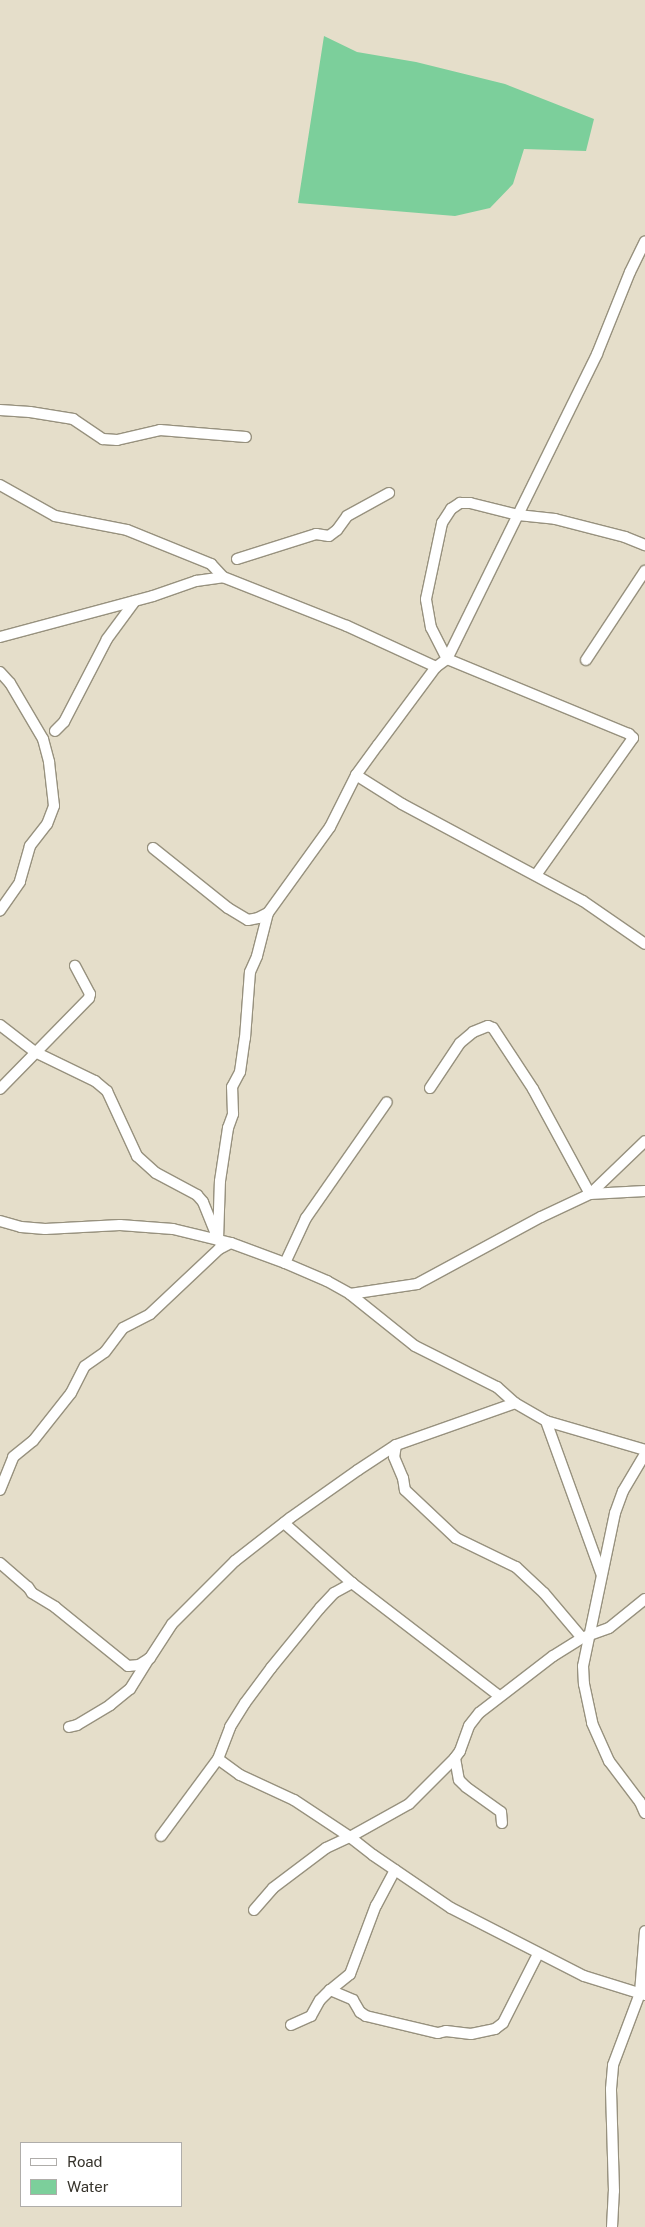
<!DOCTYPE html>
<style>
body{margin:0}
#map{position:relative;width:645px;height:2227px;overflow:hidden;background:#e5deca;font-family:"Public Sans",sans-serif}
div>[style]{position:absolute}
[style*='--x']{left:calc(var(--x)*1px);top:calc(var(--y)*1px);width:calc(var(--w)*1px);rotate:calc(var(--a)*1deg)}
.water>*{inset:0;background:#7ccf9b}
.roads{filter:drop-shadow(1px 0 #97917e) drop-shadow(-1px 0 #97917e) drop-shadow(0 1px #97917e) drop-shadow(0 -1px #97917e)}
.street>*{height:10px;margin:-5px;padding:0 5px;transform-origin:5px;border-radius:5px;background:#fff}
span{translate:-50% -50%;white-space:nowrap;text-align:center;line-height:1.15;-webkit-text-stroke:5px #fff;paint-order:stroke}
.legend{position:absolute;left:20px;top:2142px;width:162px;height:65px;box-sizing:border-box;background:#fff;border:1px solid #afadaa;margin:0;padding:6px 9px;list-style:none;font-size:15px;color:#36332b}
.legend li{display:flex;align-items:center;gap:10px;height:25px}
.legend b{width:25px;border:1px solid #afadaa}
</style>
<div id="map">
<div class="water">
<i style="clip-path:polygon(324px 36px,357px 52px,416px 62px,505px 84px,594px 119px,586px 151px,524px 149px,513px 184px,490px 208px,455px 216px,298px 203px)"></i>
</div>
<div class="roads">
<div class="street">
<i style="--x:0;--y:410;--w:30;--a:4"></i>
<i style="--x:30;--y:412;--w:44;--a:9.2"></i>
<i style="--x:73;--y:419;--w:36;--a:34"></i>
<i style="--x:103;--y:439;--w:14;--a:4"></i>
<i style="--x:117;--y:440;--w:44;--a:-13.1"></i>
<i style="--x:160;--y:430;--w:86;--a:4.7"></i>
<i style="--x:0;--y:485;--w:63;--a:29.4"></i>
<i style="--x:55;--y:516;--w:73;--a:11"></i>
<i style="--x:127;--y:530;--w:91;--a:22"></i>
<i style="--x:211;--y:564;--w:18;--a:47"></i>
<i style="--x:237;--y:559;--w:83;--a:-17.6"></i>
<i style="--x:316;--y:534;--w:13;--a:9"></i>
<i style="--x:329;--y:536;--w:10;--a:-37"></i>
<i style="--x:337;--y:530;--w:17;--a:-54"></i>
<i style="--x:347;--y:516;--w:48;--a:-28.7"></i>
<i style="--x:0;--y:637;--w:158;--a:-15"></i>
<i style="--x:153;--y:596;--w:46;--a:-19.2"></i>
<i style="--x:196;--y:581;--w:27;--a:-8"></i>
<i style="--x:223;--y:577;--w:133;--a:21.6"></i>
<i style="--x:347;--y:626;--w:98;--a:24.7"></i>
<i style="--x:586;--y:660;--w:107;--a:-56.5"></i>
<i style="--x:0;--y:672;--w:15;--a:48"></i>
<i style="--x:10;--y:683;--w:65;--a:59.5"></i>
<i style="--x:43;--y:739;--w:24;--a:75"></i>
<i style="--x:49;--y:762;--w:44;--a:83.5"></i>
<i style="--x:54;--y:806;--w:19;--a:111"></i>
<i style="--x:47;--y:824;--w:28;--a:128"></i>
<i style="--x:30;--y:846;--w:37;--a:106"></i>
<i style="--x:20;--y:882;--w:35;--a:125"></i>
<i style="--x:55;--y:731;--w:13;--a:-45"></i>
<i style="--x:64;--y:722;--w:93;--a:-62.6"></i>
<i style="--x:107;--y:639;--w:47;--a:-53.6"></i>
<i style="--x:356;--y:775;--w:54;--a:32.2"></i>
<i style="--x:402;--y:804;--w:205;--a:28.2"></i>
<i style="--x:583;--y:901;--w:75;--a:34.7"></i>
<i style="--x:153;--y:848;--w:96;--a:38.7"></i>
<i style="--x:228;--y:908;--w:23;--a:31"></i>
<i style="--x:248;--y:920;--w:10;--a:-11"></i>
<i style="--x:258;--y:918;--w:11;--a:-27"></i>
<i style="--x:536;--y:875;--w:168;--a:-54.7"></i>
<i style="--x:633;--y:738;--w:6;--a:-135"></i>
<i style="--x:629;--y:734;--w:197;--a:-157.6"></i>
<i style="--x:447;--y:659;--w:35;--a:-117"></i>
<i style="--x:431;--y:628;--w:29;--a:-100"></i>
<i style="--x:426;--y:599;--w:78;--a:-78.1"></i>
<i style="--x:442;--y:523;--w:17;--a:-57"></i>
<i style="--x:451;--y:509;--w:11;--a:-34"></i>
<i style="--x:460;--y:503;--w:10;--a:0"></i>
<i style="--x:470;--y:503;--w:49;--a:14"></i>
<i style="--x:518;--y:515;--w:37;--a:6"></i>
<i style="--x:555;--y:519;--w:72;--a:14.4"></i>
<i style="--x:625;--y:537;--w:22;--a:22"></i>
<i style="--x:0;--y:1025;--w:44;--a:37.6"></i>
<i style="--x:35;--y:1052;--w:67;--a:25.8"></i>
<i style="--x:95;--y:1081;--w:16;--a:40"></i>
<i style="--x:107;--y:1091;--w:72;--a:65.2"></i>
<i style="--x:137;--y:1156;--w:25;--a:42"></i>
<i style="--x:156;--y:1173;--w:47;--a:28.2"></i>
<i style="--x:197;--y:1195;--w:9;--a:49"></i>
<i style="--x:203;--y:1202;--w:35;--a:68"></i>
<i style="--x:430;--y:1088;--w:54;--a:-56.3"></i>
<i style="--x:460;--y:1043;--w:17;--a:-40"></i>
<i style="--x:473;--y:1032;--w:16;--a:-22"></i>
<i style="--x:488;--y:1026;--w:5;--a:22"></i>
<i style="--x:493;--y:1028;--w:73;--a:56.7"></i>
<i style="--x:533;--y:1089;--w:119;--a:61.5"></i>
<i style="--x:590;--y:1194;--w:76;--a:-43.9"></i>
<i style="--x:0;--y:1089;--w:127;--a:-45.6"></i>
<i style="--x:89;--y:998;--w:4;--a:-76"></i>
<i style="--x:90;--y:994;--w:32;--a:-118"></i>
<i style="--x:0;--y:1221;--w:22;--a:16"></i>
<i style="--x:21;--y:1227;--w:24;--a:5"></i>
<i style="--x:45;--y:1229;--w:75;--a:-3.1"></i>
<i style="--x:120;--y:1225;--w:53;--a:4.3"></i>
<i style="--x:173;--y:1229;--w:60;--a:13.6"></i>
<i style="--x:231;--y:1243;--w:58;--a:20.3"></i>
<i style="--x:285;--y:1263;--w:46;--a:23.2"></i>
<i style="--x:327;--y:1281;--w:26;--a:29"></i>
<i style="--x:350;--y:1294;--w:83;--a:38.7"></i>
<i style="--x:415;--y:1346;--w:92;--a:26.6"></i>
<i style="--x:497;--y:1387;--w:24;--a:42"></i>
<i style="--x:515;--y:1403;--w:36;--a:30"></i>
<i style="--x:546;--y:1421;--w:103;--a:16.3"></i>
<i style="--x:218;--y:1240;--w:59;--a:-88.1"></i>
<i style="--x:220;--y:1181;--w:54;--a:-81.4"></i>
<i style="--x:228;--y:1128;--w:15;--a:-70"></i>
<i style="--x:233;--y:1114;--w:27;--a:-92"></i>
<i style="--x:232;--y:1087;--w:17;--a:-62"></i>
<i style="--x:240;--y:1072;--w:34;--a:-82"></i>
<i style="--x:245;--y:1038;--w:66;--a:-85.7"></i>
<i style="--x:250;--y:972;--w:17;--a:-66"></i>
<i style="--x:257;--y:956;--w:44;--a:-75.7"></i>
<i style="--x:268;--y:913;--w:106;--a:-54.2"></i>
<i style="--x:330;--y:827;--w:58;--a:-63.4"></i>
<i style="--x:356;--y:775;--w:37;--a:-54"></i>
<i style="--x:378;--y:745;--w:97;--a:-53.4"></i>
<i style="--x:436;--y:667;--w:14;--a:-36"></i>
<i style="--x:447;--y:659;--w:340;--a:-63.8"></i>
<i style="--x:597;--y:354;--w:88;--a:-68.1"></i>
<i style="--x:630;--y:272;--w:34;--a:-64"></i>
<i style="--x:285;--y:1263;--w:50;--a:-65"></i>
<i style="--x:306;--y:1218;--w:141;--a:-55.1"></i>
<i style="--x:350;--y:1294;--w:68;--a:-8.5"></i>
<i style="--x:417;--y:1284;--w:141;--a:-28.4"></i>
<i style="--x:541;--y:1217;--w:54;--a:-25.1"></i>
<i style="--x:590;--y:1194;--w:55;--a:-3.1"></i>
<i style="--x:546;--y:1421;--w:162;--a:70.1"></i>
<i style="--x:396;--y:1445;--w:12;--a:99"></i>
<i style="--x:394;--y:1457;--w:23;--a:67"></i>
<i style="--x:403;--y:1478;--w:12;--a:81"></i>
<i style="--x:405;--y:1490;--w:70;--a:43.3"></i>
<i style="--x:456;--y:1538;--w:67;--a:25.8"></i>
<i style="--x:516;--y:1567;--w:38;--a:43"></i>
<i style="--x:544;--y:1593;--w:59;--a:49.8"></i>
<i style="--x:645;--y:1454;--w:43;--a:120.7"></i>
<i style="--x:623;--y:1491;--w:23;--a:110"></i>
<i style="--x:615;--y:1513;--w:156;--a:101.8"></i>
<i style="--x:583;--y:1666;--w:18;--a:87"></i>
<i style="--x:584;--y:1684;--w:40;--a:78"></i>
<i style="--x:592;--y:1723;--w:42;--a:65.9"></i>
<i style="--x:609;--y:1761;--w:51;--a:52.9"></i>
<i style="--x:640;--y:1802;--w:12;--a:66"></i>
<i style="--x:0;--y:1490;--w:35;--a:-68"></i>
<i style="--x:13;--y:1457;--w:26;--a:-39"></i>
<i style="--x:33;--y:1441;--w:61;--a:-51.6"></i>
<i style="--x:71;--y:1393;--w:30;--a:-63"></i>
<i style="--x:85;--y:1366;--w:24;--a:-35"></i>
<i style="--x:105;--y:1352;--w:30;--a:-53"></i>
<i style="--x:123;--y:1328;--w:30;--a:-27"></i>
<i style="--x:150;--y:1314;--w:95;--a:-43.3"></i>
<i style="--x:219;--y:1249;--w:13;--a:-27"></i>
<i style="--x:284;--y:1523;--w:91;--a:41.4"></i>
<i style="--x:352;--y:1583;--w:185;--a:37.5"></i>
<i style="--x:0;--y:1563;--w:37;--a:41"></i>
<i style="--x:28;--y:1587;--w:7;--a:56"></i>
<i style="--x:32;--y:1593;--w:27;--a:31"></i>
<i style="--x:55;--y:1607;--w:94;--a:38.9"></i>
<i style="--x:128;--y:1666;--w:11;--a:-5"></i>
<i style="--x:139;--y:1665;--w:13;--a:-32"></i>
<i style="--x:150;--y:1658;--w:40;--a:-57.1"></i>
<i style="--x:172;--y:1624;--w:89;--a:-45"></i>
<i style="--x:235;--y:1561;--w:70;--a:-38"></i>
<i style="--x:290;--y:1518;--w:83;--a:-35.2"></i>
<i style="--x:358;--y:1470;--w:45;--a:-33.3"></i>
<i style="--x:396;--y:1445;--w:126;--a:-19.4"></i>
<i style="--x:645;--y:1599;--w:46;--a:141.1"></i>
<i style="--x:609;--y:1628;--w:29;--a:160"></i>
<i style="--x:582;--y:1638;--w:34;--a:148"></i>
<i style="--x:553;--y:1656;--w:93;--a:142.4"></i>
<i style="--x:479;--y:1713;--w:16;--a:128"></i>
<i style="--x:469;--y:1726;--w:27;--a:110"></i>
<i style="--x:460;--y:1751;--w:9;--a:126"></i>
<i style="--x:455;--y:1758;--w:65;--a:135"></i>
<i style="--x:409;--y:1804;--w:68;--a:150.8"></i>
<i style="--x:350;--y:1837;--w:29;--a:38"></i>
<i style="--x:373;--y:1855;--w:94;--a:34.2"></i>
<i style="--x:451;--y:1908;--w:149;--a:27.1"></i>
<i style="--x:584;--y:1976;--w:64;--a:17.3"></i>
<i style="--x:69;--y:1727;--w:8;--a:-14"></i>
<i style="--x:77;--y:1725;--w:39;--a:-31"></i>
<i style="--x:110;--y:1705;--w:26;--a:-39"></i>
<i style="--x:130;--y:1689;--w:36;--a:-58"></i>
<i style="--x:455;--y:1758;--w:22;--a:80"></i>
<i style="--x:459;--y:1780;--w:10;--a:45"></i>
<i style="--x:466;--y:1787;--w:43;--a:35.5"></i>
<i style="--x:501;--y:1812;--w:11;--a:85"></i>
<i style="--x:161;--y:1836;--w:96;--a:-53.5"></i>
<i style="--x:395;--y:1870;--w:40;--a:118"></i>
<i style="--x:376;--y:1905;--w:74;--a:110.6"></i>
<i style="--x:350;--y:1974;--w:26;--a:141"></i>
<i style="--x:330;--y:1990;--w:25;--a:23"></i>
<i style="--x:353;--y:2000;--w:14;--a:60"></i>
<i style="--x:360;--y:2012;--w:7;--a:34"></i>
<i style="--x:366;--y:2016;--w:74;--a:13.3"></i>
<i style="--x:438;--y:2033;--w:8;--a:-14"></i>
<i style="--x:446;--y:2031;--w:25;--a:7"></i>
<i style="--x:471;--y:2034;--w:25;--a:-12"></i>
<i style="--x:495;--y:2029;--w:10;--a:-37"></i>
<i style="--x:503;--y:2023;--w:77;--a:-63.1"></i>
<i style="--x:254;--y:1910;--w:29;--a:-49"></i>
<i style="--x:273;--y:1888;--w:66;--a:-37"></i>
<i style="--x:326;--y:1848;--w:26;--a:-25"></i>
<i style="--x:350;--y:1837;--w:67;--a:-146.5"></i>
<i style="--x:294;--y:1800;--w:60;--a:-155.2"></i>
<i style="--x:240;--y:1775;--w:27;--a:-144"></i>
<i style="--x:218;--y:1759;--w:34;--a:-69"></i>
<i style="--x:230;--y:1727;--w:28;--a:-58"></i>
<i style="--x:245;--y:1703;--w:44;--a:-53.4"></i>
<i style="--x:271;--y:1668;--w:77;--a:-50.8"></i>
<i style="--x:320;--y:1608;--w:21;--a:-47"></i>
<i style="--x:334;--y:1593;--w:21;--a:-29"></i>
<i style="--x:291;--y:2025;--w:22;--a:-24"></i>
<i style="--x:311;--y:2016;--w:18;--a:-61"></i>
<i style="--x:320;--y:2000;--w:14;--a:-45"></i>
<i style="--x:612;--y:2227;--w:36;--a:-87"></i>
<i style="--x:614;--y:2191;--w:102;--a:-91.7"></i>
<i style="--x:611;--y:2089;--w:24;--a:-85"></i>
<i style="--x:613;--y:2065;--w:77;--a:-69.4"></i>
<i style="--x:640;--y:1993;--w:62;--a:-85.4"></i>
</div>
</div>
<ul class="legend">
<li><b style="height:6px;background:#fff"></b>Road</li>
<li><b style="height:14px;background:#7ccf9b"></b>Water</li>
</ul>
</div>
